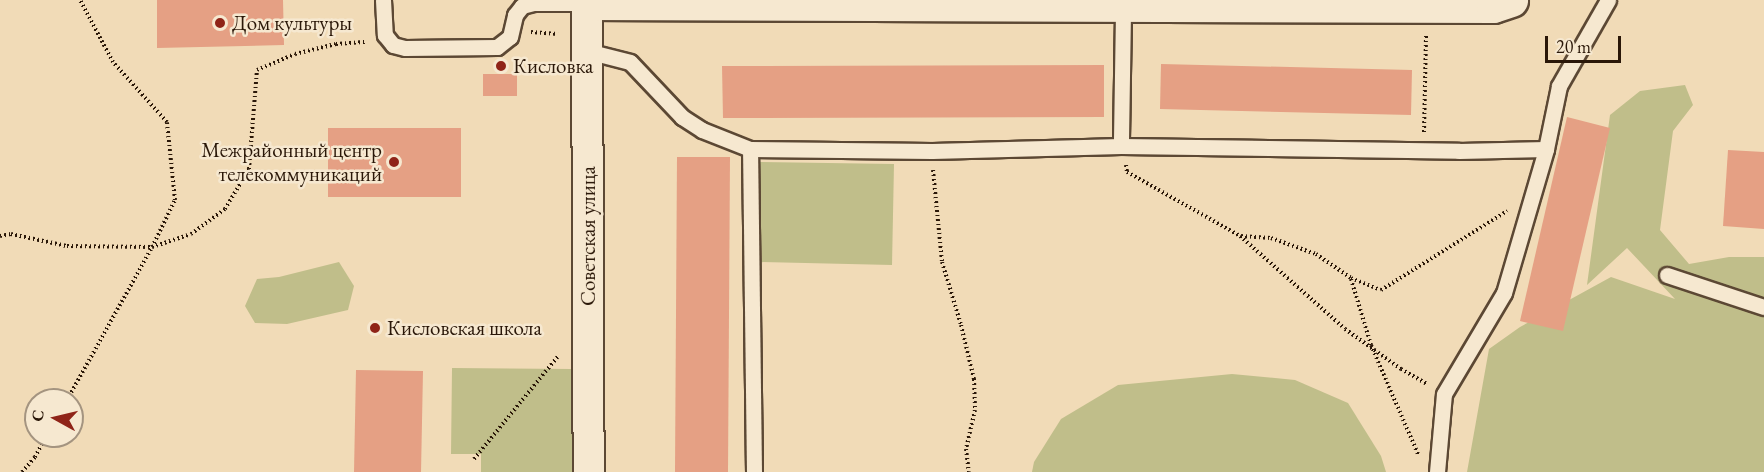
<!DOCTYPE html>
<meta charset="utf-8">
<style>
body{margin:0}
#map{position:relative;width:1764px;height:472px;overflow:hidden;background:#f1dbb7;font-family:"EB Garamond",serif}
div>[style]{position:absolute}
[style*='--x']{left:calc(var(--x)*1px);top:calc(var(--y)*1px);width:calc(var(--w)*1px);rotate:calc(var(--a)*1deg)}
.green>*{inset:0;background:#c0be8a}
.building>*{inset:0;background:#e5a084}
.path>*{height:4px;margin-top:-2px;transform-origin:0;background:repeating-linear-gradient(90deg,#2a1708 0 1.5px,transparent 0 4.5px)}
.roads{filter:drop-shadow(2px 0 #5c4834) drop-shadow(-2px 0 #5c4834) drop-shadow(0 2px #5c4834) drop-shadow(0 -2px #5c4834)}
.service>*{height:15px;margin:-7.5px;padding:0 7.5px;transform-origin:7.5px;border-radius:7.5px;background:#f6e8d0}
.minor>*{height:30px;margin:-15px;padding:0 15px;transform-origin:15px;border-radius:15px;background:#f6e8d0}
.tertiary>*{height:33px;margin:-16.5px;padding:0 16.5px;transform-origin:16.5px;border-radius:16.5px;background:#f6e8d0}
.dots>*{width:16px;height:16px;translate:-50% -50%;box-sizing:border-box;border:3px solid #f6e8d0;border-radius:50%}
span{translate:-50% -50%;white-space:nowrap;text-align:center;line-height:1.15;-webkit-text-stroke:5px #f6e8d0;paint-order:stroke}
.poi-label{font-size:21px;color:#2a1708}
.left{translate:0 -50%;text-align:left}
.right{translate:-100% -50%;text-align:right}
.street-label{font-size:21px;color:#2a1708}
.north{position:absolute;left:24px;top:388px;width:60px;height:60px;box-sizing:border-box;background:#f6e8d0;border:2px solid #a49480;border-radius:50%;rotate:278deg;font-size:16px;font-weight:700;line-height:24px;text-align:center;color:#2a1708}
.north::after{content:'';display:block;margin:auto;width:21px;height:27px;background:#8f2418;clip-path:polygon(50% 0,100% 100%,50% 72%,0 100%)}
.scale{position:absolute;left:1545px;top:36px;width:76px;height:27px;box-sizing:border-box;border:3px solid #2a1708;border-top:0;padding-left:8px;font-size:18px;line-height:21px;white-space:nowrap;color:#2a1708;-webkit-text-stroke:4px #f6e8d0;paint-order:stroke}
</style>
<div id="map">
<div class="green">
<i style="clip-path:polygon(1685px 85px,1693px 105px,1673px 131px,1660px 230px,1689px 264px,1729px 257px,1764px 257px,1764px 472px,1467px 472px,1489px 349px,1520px 327px,1611px 277px,1675px 299px,1627px 248px,1587px 285px,1610px 115px,1640px 91px)"></i>
<i style="clip-path:polygon(760px 162px,894px 164px,892px 265px,758px 262px)"></i>
<i style="clip-path:polygon(339px 262px,354px 286px,348px 310px,287px 324px,255px 323px,245px 306px,257px 279px,279px 277px)"></i>
<i style="clip-path:polygon(452px 368px,572px 369px,573px 472px,481px 472px,481px 454px,451px 454px)"></i>
<i style="clip-path:polygon(1232px 374px,1295px 380px,1348px 403px,1381px 456px,1386px 472px,1032px 472px,1034px 462px,1061px 419px,1118px 385px)"></i>
</div>
<div class="building">
<i style="clip-path:polygon(157px 0,283px 0,284px 45px,157px 48px)"></i>
<i style="clip-path:polygon(1161px 64px,1412px 70px,1411px 115px,1160px 109px)"></i>
<i style="clip-path:polygon(1104px 65px,1104px 117px,723px 118px,722px 66px)"></i>
<i style="clip-path:polygon(483px 74px,517px 74px,517px 96px,483px 96px)"></i>
<i style="clip-path:polygon(1567px 117px,1610px 128px,1563px 331px,1520px 321px)"></i>
<i style="clip-path:polygon(328px 128px,461px 128px,461px 197px,328px 197px)"></i>
<i style="clip-path:polygon(1728px 150px,1764px 152px,1764px 229px,1723px 226px)"></i>
<i style="clip-path:polygon(677px 157px,730px 157px,728px 472px,675px 472px)"></i>
<i style="clip-path:polygon(356px 370px,423px 371px,421px 472px,354px 472px)"></i>
</div>
<div class="path">
<i style="--x:531;--y:32;--w:27;--a:4"></i>
<i style="--x:1424;--y:132;--w:97;--a:-88.8"></i>
<i style="--x:1126;--y:165;--w:7;--a:82"></i>
<i style="--x:1127;--y:172;--w:130;--a:29.5"></i>
<i style="--x:1240;--y:236;--w:140;--a:41.5"></i>
<i style="--x:1345;--y:329;--w:69;--a:35.5"></i>
<i style="--x:1401;--y:369;--w:30;--a:30"></i>
<i style="--x:933;--y:170;--w:92;--a:84.4"></i>
<i style="--x:942;--y:262;--w:66;--a:73.2"></i>
<i style="--x:961;--y:325;--w:56;--a:76.5"></i>
<i style="--x:974;--y:379;--w:31;--a:88"></i>
<i style="--x:975;--y:410;--w:40;--a:103"></i>
<i style="--x:966;--y:449;--w:23;--a:83"></i>
<i style="--x:0;--y:236;--w:11;--a:-10"></i>
<i style="--x:11;--y:234;--w:57;--a:12.1"></i>
<i style="--x:67;--y:246;--w:85;--a:0.7"></i>
<i style="--x:152;--y:247;--w:41;--a:-18.4"></i>
<i style="--x:191;--y:234;--w:42;--a:-36.3"></i>
<i style="--x:225;--y:209;--w:47;--a:-59"></i>
<i style="--x:249;--y:169;--w:99;--a:-85.4"></i>
<i style="--x:257;--y:70;--w:41;--a:-22.8"></i>
<i style="--x:295;--y:54;--w:42;--a:-13.7"></i>
<i style="--x:336;--y:44;--w:31;--a:-4"></i>
<i style="--x:1241;--y:236;--w:30;--a:4"></i>
<i style="--x:1271;--y:238;--w:48;--a:19.6"></i>
<i style="--x:1316;--y:254;--w:42;--a:34.4"></i>
<i style="--x:1351;--y:278;--w:32;--a:22"></i>
<i style="--x:1381;--y:290;--w:149;--a:-32.1"></i>
<i style="--x:1351;--y:279;--w:69;--a:73.1"></i>
<i style="--x:1371;--y:345;--w:119;--a:66.7"></i>
<i style="--x:67;--y:400;--w:175;--a:-60.9"></i>
<i style="--x:152;--y:247;--w:52;--a:-63.9"></i>
<i style="--x:175;--y:200;--w:78;--a:-95.9"></i>
<i style="--x:167;--y:122;--w:81;--a:-132"></i>
<i style="--x:113;--y:62;--w:70;--a:-118"></i>
<i style="--x:474;--y:459;--w:134;--a:-50.7"></i>
<i style="--x:22;--y:472;--w:20;--a:-49"></i>
<i style="--x:35;--y:457;--w:24;--a:-62"></i>
</div>
<div class="roads">
<div class="service">
<i style="--x:383;--y:0;--w:35;--a:87"></i>
<i style="--x:385;--y:35;--w:13;--a:51"></i>
<i style="--x:393;--y:45;--w:12;--a:14"></i>
<i style="--x:405;--y:48;--w:92;--a:-0.6"></i>
<i style="--x:497;--y:47;--w:16;--a:-38"></i>
<i style="--x:510;--y:37;--w:23;--a:-77"></i>
<i style="--x:515;--y:15;--w:11;--a:-52"></i>
<i style="--x:522;--y:6;--w:12;--a:-14"></i>
<i style="--x:534;--y:3;--w:53;--a:0"></i>
<i style="--x:1121;--y:4;--w:8;--a:76"></i>
<i style="--x:1123;--y:12;--w:134;--a:90.9"></i>
<i style="--x:587;--y:51;--w:44;--a:14.3"></i>
<i style="--x:630;--y:62;--w:76;--a:46.6"></i>
<i style="--x:682;--y:117;--w:24;--a:33"></i>
<i style="--x:702;--y:130;--w:52;--a:21.6"></i>
<i style="--x:1667;--y:275;--w:102;--a:18.3"></i>
<i style="--x:754;--y:472;--w:323;--a:-90.7"></i>
<i style="--x:750;--y:149;--w:182;--a:0.6"></i>
<i style="--x:932;--y:151;--w:189;--a:-1.5"></i>
<i style="--x:1121;--y:146;--w:338;--a:0.8"></i>
<i style="--x:1459;--y:151;--w:87;--a:-1.3"></i>
<i style="--x:1437;--y:472;--w:78;--a:-84.9"></i>
<i style="--x:1444;--y:394;--w:117;--a:-59.3"></i>
<i style="--x:1504;--y:293;--w:150;--a:-73.7"></i>
<i style="--x:1546;--y:149;--w:64;--a:-78.3"></i>
<i style="--x:1559;--y:86;--w:99;--a:-60.3"></i>
</div>
<div class="minor">
<i style="--x:587;--y:0;--w:472;--a:89.8"></i>
</div>
<div class="tertiary">
<i style="--x:587;--y:3;--w:906;--a:0.19"></i>
<i style="--x:1493;--y:6;--w:19;--a:-18"></i>
</div>
</div>
<div class="dots">
<i style="left:220px;top:23px;background:#8f2418"></i>
<i style="left:501px;top:66px;background:#8f2418"></i>
<i style="left:394px;top:162px;background:#8f2418"></i>
<i style="left:375px;top:328px;background:#8f2418"></i>
</div>
<div class="poi-label">
<span class="left" style="left:232px;top:23px">Дом культуры</span>
<span class="left" style="left:513px;top:66px">Кисловка</span>
<span class="right" style="left:382px;top:162px">Межрайонный центр<br>телекоммуникаций</span>
<span class="left" style="left:387px;top:328px">Кисловская школа</span>
</div>
<div class="street-label">
<span style="left:588px;top:236px;rotate:-90deg">Советская улица</span>
</div>
<div class="north">С</div>
<div class="scale">20 m</div>
</div>
